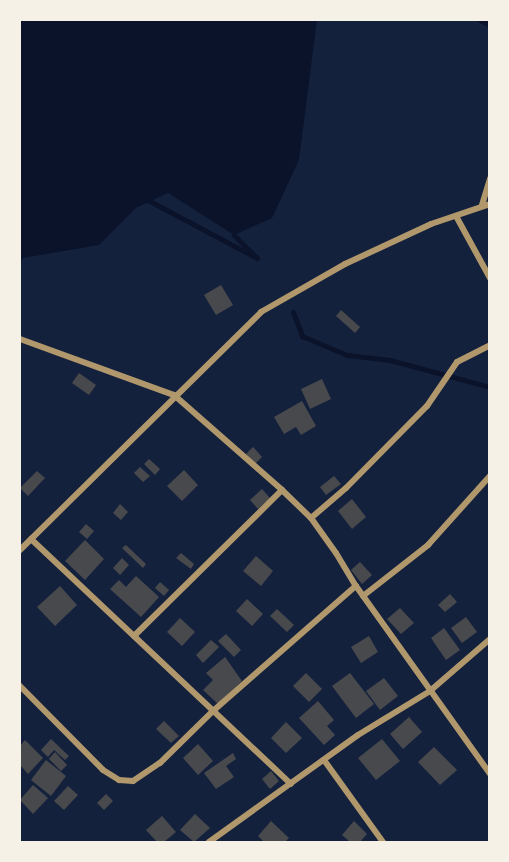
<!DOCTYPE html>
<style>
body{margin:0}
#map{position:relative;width:509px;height:862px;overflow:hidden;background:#14213d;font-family:Roboto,sans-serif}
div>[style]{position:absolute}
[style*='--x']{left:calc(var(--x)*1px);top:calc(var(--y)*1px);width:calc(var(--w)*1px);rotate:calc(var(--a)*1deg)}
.water>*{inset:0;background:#0b132b}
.stream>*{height:5px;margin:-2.5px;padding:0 2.5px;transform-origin:2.5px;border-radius:2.5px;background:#0b132b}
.building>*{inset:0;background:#48494c}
.minor>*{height:6px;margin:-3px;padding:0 3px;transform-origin:3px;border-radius:3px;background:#b1986c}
span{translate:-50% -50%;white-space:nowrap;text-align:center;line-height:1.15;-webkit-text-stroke:4.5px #f6f1e7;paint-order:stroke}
.frame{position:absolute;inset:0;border:21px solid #f6f1e7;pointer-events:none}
</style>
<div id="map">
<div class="water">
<i style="clip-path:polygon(20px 20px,317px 20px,299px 160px,272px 218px,234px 235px,168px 193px,136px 208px,99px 245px,23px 258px,20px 263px)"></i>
</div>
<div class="stream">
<i style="--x:480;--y:20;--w:11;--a:27"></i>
<i style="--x:144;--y:198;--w:128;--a:28"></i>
<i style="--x:257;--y:258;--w:33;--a:-135"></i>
<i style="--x:293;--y:312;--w:26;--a:69"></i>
<i style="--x:302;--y:336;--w:49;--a:22.9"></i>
<i style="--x:347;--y:355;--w:43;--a:6.6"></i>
<i style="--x:390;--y:360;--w:104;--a:15.1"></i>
</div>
<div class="building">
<i style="clip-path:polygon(221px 285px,233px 305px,216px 315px,204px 295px)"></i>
<i style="clip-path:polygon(341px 310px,360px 327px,355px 333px,336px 316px)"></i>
<i style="clip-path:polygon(79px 373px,96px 385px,89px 395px,72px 383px)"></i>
<i style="clip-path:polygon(322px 379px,331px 399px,310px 409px,301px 389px)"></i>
<i style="clip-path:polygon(302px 401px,316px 426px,301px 435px,296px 427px,284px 434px,274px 417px)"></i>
<i style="clip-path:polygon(253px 447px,262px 457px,255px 464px,246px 454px)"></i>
<i style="clip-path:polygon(149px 459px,160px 469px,155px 475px,144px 464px)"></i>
<i style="clip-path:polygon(140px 467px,150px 476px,143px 482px,134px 473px)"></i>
<i style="clip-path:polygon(184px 470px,198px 485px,182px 501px,167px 486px)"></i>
<i style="clip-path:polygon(37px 471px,45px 478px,28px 496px,20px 488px)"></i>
<i style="clip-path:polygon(334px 476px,341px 484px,326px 495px,320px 487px)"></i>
<i style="clip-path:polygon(262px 489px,270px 498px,258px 509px,250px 500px)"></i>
<i style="clip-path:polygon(352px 499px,366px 517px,352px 529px,338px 511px)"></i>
<i style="clip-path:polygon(120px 504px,128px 512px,121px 520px,113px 513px)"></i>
<i style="clip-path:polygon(86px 524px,94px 531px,87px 539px,79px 532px)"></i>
<i style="clip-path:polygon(85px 540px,104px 559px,85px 580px,65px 561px)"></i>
<i style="clip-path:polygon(126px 545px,146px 564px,143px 568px,122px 548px)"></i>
<i style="clip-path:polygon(181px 553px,194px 564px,191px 569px,176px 558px)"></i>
<i style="clip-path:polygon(256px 556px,273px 571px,261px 586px,243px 571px)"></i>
<i style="clip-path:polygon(122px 558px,129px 565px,120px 575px,113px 568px)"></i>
<i style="clip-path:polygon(360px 562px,372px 575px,362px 584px,351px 570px)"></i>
<i style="clip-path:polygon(136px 576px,159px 597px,141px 617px,110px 589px,119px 580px,126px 587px)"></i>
<i style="clip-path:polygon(160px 582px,169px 590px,164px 596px,155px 588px)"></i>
<i style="clip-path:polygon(60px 586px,77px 605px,55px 626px,37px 607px)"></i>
<i style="clip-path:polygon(450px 594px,457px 602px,445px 612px,438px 605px)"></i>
<i style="clip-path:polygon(247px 599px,263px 614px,252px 626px,236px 611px)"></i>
<i style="clip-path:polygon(400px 608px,414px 623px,401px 634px,387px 619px)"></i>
<i style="clip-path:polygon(277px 609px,294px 625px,287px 632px,270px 616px)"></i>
<i style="clip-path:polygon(466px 617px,477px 632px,462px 643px,451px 628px)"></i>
<i style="clip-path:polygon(180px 618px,195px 632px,182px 646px,167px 632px)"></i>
<i style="clip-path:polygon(444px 628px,460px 650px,446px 660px,431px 638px)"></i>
<i style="clip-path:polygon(226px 634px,241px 650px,234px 657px,218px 641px)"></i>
<i style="clip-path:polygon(369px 636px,378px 652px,361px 663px,351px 647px)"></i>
<i style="clip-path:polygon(211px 640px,219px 647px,203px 663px,196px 655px)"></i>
<i style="clip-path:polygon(225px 657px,242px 681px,218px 704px,203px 690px,213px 680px,206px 673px)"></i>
<i style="clip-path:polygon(306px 673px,322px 689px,309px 702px,293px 686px)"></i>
<i style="clip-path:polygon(350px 673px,374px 704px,356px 718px,332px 686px)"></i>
<i style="clip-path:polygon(384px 678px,398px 696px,380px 710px,366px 691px)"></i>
<i style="clip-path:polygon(318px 701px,334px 720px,327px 726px,335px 735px,324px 745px,299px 718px)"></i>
<i style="clip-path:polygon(409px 717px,422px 732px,403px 749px,390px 734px)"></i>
<i style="clip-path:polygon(164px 721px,179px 736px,171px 743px,156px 729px)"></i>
<i style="clip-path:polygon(286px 722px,302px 738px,286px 753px,271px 738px)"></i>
<i style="clip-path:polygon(51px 739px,69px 756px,65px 760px,54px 750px,48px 757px,41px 750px)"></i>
<i style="clip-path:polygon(382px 739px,400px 761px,376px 780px,358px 758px)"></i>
<i style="clip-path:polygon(25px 740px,43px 758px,28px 774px,20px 765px,20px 746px)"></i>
<i style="clip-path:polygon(198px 744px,213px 761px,198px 775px,183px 758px)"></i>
<i style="clip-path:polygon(434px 747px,457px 770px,440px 785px,418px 762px)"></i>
<i style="clip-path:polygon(55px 752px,67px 765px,61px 771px,49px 759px)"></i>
<i style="clip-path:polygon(233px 753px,236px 759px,226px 766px,234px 777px,216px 789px,204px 773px)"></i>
<i style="clip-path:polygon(46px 760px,66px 776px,51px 796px,31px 780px)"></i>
<i style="clip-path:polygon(271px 771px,279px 781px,270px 789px,262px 779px)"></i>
<i style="clip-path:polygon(33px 785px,48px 798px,33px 814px,20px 800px)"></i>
<i style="clip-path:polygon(68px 786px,78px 795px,64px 810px,54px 801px)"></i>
<i style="clip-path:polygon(106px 794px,113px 801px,104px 810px,97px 803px)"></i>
<i style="clip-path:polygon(195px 814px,210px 828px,194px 842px,180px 830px)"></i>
<i style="clip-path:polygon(162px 816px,176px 832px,164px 842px,157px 842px,146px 830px)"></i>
<i style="clip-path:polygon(271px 821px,289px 838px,285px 842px,264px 842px,258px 836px)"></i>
<i style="clip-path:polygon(354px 821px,367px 834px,360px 842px,350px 842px,342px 835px)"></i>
</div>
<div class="minor">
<i style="--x:482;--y:205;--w:28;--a:-73"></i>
<i style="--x:456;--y:216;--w:71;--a:61.3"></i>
<i style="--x:20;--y:339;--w:164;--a:20"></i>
<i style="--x:174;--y:395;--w:144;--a:41.3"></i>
<i style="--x:282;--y:490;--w:40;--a:44"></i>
<i style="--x:311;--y:518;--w:43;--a:54.5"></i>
<i style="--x:336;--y:553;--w:39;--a:59"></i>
<i style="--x:356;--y:586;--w:231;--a:54.5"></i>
<i style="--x:311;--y:518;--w:46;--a:-40.6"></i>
<i style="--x:346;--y:488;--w:115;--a:-45.4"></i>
<i style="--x:427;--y:406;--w:53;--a:-55.7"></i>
<i style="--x:457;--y:362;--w:37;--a:-27"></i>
<i style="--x:31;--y:539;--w:357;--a:43.3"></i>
<i style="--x:20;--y:550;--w:339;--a:-44.6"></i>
<i style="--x:261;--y:312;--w:97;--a:-29.7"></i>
<i style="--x:345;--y:264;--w:95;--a:-24.9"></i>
<i style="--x:431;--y:224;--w:62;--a:-18.7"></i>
<i style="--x:363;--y:596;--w:83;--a:-38.1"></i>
<i style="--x:428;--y:545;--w:93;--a:-48.1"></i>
<i style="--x:134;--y:636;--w:208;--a:-44.6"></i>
<i style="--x:20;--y:686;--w:118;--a:45.3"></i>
<i style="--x:103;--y:770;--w:19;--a:32"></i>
<i style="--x:119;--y:780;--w:14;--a:4"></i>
<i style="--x:133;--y:781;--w:32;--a:-34"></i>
<i style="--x:160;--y:763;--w:74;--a:-44.5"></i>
<i style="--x:213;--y:711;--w:190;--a:-41.2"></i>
<i style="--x:324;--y:760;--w:101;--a:54.3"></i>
<i style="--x:209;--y:842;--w:183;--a:-35.7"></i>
<i style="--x:358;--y:735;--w:84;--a:-31.4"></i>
<i style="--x:430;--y:691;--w:79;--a:-40.9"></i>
</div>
<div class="frame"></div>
</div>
